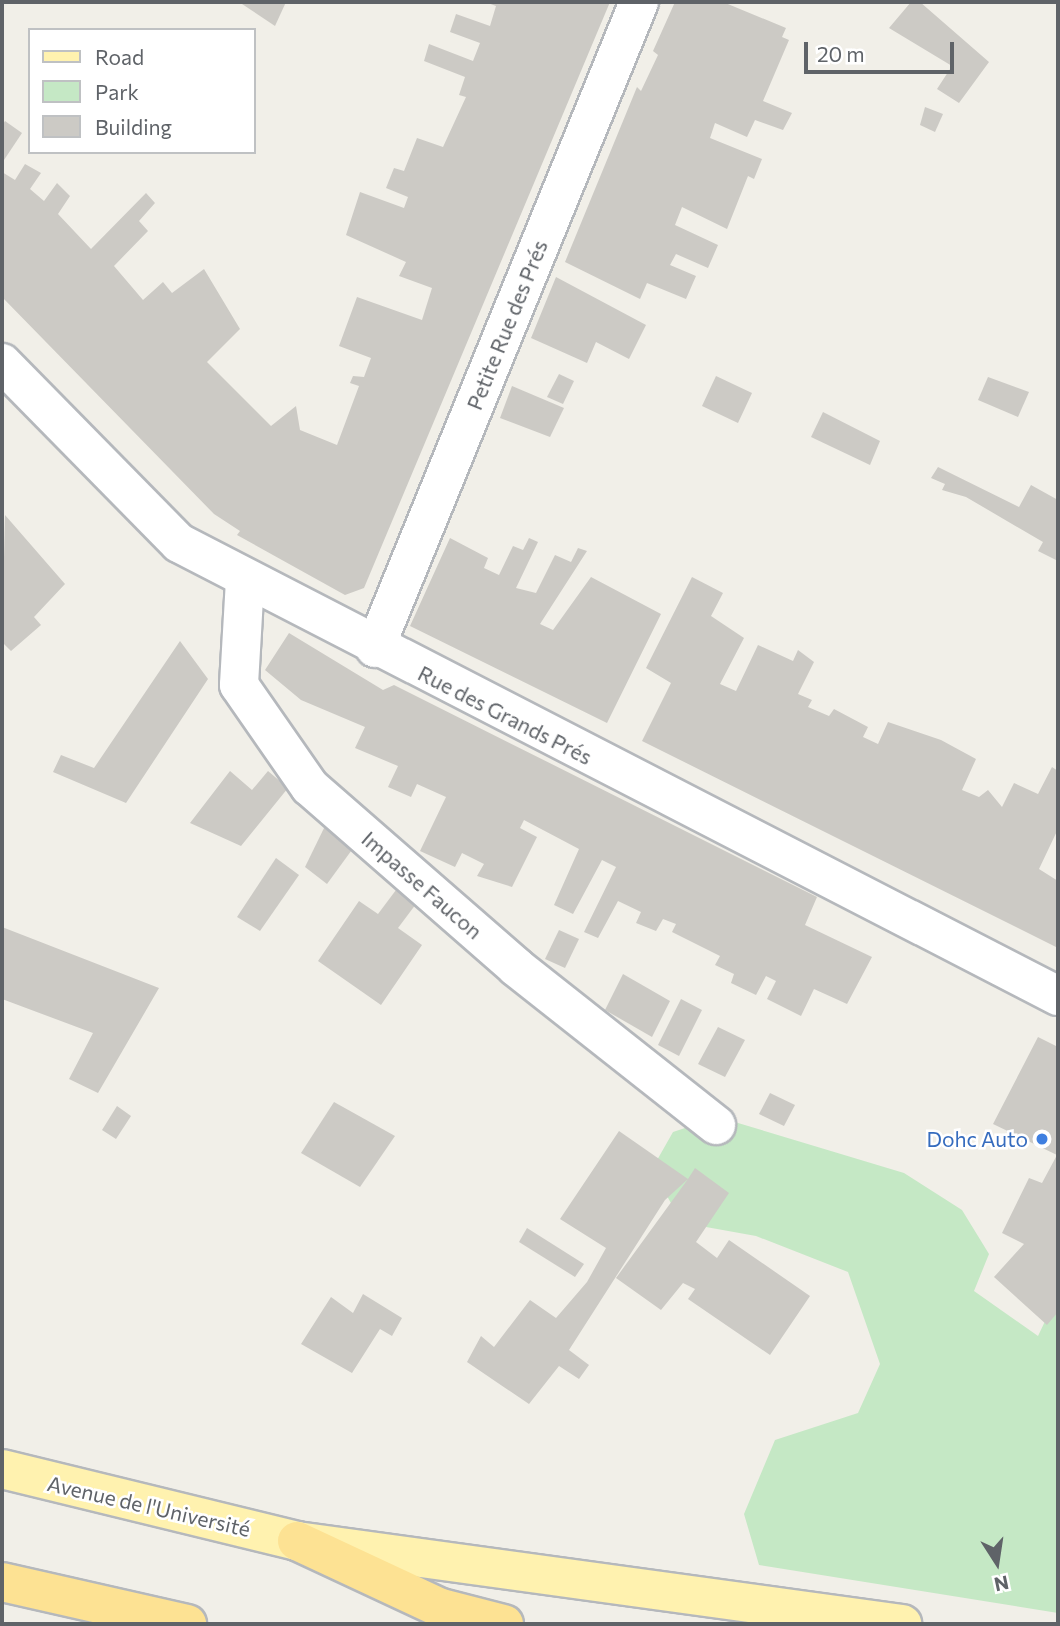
<!DOCTYPE html>
<meta charset="utf-8">
<style>
body{margin:0}
#map{position:relative;width:1060px;height:1626px;overflow:hidden;background:#f1efe8;font-family:Commissioner,sans-serif}
div>[style]{position:absolute}
[style*='--x']{left:calc(var(--x)*1px);top:calc(var(--y)*1px);width:calc(var(--w)*1px);rotate:calc(var(--a)*1deg)}
.green>*{inset:0;background:#c5e8c5}
.building>*{inset:0;background:#cccac5}
.roads{filter:drop-shadow(2px 0 #b5b8bc) drop-shadow(-2px 0 #b5b8bc) drop-shadow(0 2px #b5b8bc) drop-shadow(0 -2px #b5b8bc)}
.minor>*{height:38px;margin:-19px;padding:0 19px;transform-origin:19px;border-radius:19px;background:#fff}
.major>*{height:38px;margin:-19px;padding:0 19px;transform-origin:19px;border-radius:19px;background:#fff2af}
.highway>*{height:38px;margin:-19px;padding:0 19px;transform-origin:19px;border-radius:19px;background:#fde293}
.dots>*{width:19px;height:19px;translate:-50% -50%;box-sizing:border-box;border:4px solid #fff;border-radius:50%}
span{translate:-50% -50%;white-space:nowrap;text-align:center;line-height:1.15;-webkit-text-stroke:5px #fff;paint-order:stroke}
.street-label{font-size:21px;color:#5f6368}
.shop-label{font-size:21px;color:#366cbe}
.right{translate:-100% -50%;text-align:right}
.frame{position:absolute;inset:0;border:4px solid #5f6368;pointer-events:none}
.legend{position:absolute;left:28px;top:28px;width:228px;height:126px;box-sizing:border-box;background:#fff;border:2px solid #bfc1c3;margin:0;padding:9px 12px;list-style:none;font-size:21px;color:#5f6368}
.legend li{display:flex;align-items:center;gap:14px;height:35px}
.legend b{width:35px;border:2px solid #bfc1c3}
.north{position:absolute;left:962px;top:1528px;width:70px;height:70px;-webkit-text-stroke:5px #fff;paint-order:stroke;rotate:168deg;font-size:19px;font-weight:700;line-height:28px;text-align:center;color:#5f6368}
.north::after{content:'';display:block;margin:auto;width:24px;height:32px;background:#5f6368;clip-path:polygon(50% 0,100% 100%,50% 72%,0 100%)}
.scale{position:absolute;left:804px;top:42px;width:150px;height:32px;box-sizing:border-box;border:4px solid #5f6368;border-top:0;padding-left:9px;font-size:21px;line-height:24px;white-space:nowrap;color:#5f6368;-webkit-text-stroke:5px #fff;paint-order:stroke}
</style>
<div id="map">
<div class="green">
<i style="clip-path:polygon(718px 1117px,904px 1173px,962px 1210px,989px 1254px,974px 1291px,1038px 1336px,1058px 1294px,1058px 1613px,759px 1565px,744px 1514px,775px 1440px,858px 1413px,880px 1364px,848px 1272px,756px 1236px,706px 1227px,672px 1205px,652px 1169px,673px 1132px)"></i>
</div>
<div class="building">
<i style="clip-path:polygon(239px 2px,286px 2px,275px 26px)"></i>
<i style="clip-path:polygon(485px 2px,610px 2px,364px 588px,345px 595px,237px 535px,240px 531px,214px 514px,2px 297px,2px 172px,15px 180px,25px 164px,41px 173px,30px 189px,44px 201px,57px 183px,70px 196px,58px 214px,91px 249px,146px 193px,155px 203px,139px 221px,148px 231px,114px 266px,143px 300px,163px 282px,172px 293px,204px 269px,240px 329px,207px 362px,271px 426px,296px 406px,300px 430px,337px 445px,359px 386px,350px 383px,353px 376px,364px 377px,371px 358px,339px 346px,357px 297px,422px 320px,432px 288px,399px 276px,406px 262px,346px 235px,360px 192px,404px 208px,408px 197px,386px 188px,394px 168px,404px 171px,417px 138px,443px 147px,466px 97px,459px 95px,465px 77px,424px 61px,429px 44px,473px 61px,480px 43px,450px 32px,456px 14px,490px 26px,496px 6px)"></i>
<i style="clip-path:polygon(675px 2px,723px 2px,786px 28px,782px 37px,789px 40px,763px 101px,792px 113px,783px 130px,755px 120px,747px 137px,715px 123px,710px 138px,762px 159px,754px 179px,748px 176px,727px 229px,682px 207px,675px 225px,718px 245px,708px 268px,676px 254px,670px 265px,696px 276px,686px 299px,647px 283px,640px 299px,565px 262px,637px 87px,641px 91px,658px 55px,653px 51px)"></i>
<i style="clip-path:polygon(911px 2px,920px 2px,989px 62px,959px 103px,937px 89px,952px 66px,889px 28px)"></i>
<i style="clip-path:polygon(925px 107px,943px 114px,935px 132px,920px 125px)"></i>
<i style="clip-path:polygon(5px 121px,22px 133px,2px 163px,2px 126px)"></i>
<i style="clip-path:polygon(556px 277px,646px 325px,629px 359px,596px 342px,587px 363px,531px 338px)"></i>
<i style="clip-path:polygon(559px 374px,574px 381px,563px 404px,547px 397px)"></i>
<i style="clip-path:polygon(716px 376px,752px 393px,738px 423px,702px 406px)"></i>
<i style="clip-path:polygon(988px 377px,1029px 392px,1018px 417px,978px 400px)"></i>
<i style="clip-path:polygon(512px 386px,564px 408px,550px 437px,500px 418px)"></i>
<i style="clip-path:polygon(823px 412px,880px 441px,870px 465px,811px 437px)"></i>
<i style="clip-path:polygon(938px 467px,1019px 507px,1031px 485px,1058px 500px,1058px 561px,1038px 551px,1043px 542px,966px 497px,942px 490px,945px 484px,931px 478px)"></i>
<i style="clip-path:polygon(5px 515px,65px 584px,34px 617px,41px 625px,11px 651px,2px 642px)"></i>
<i style="clip-path:polygon(450px 538px,488px 558px,484px 568px,499px 575px,513px 546px,523px 550px,529px 538px,538px 542px,516px 588px,536px 593px,555px 555px,571px 562px,578px 548px,587px 551px,540px 624px,553px 630px,591px 577px,661px 614px,607px 723px,410px 626px)"></i>
<i style="clip-path:polygon(692px 577px,723px 593px,711px 616px,744px 638px,720px 684px,736px 691px,758px 645px,793px 661px,798px 650px,814px 662px,798px 694px,812px 700px,808px 707px,829px 716px,834px 709px,868px 727px,863px 737px,878px 744px,888px 722px,941px 740px,976px 759px,962px 790px,979px 797px,988px 790px,1002px 807px,1014px 783px,1038px 794px,1052px 767px,1058px 771px,1058px 829px,1039px 869px,1058px 881px,1058px 948px,642px 741px,671px 683px,646px 668px)"></i>
<i style="clip-path:polygon(289px 633px,383px 690px,394px 685px,817px 897px,805px 925px,872px 957px,847px 1004px,814px 989px,801px 1016px,767px 999px,776px 981px,766px 976px,756px 995px,731px 983px,734px 974px,715px 965px,720px 956px,672px 932px,676px 924px,663px 919px,656px 931px,636px 923px,641px 912px,618px 901px,598px 938px,584px 932px,616px 867px,602px 860px,573px 914px,554px 905px,579px 849px,524px 820px,520px 828px,537px 837px,512px 887px,477px 876px,484px 864px,462px 853px,455px 867px,420px 851px,446px 797px,417px 784px,411px 797px,388px 787px,398px 766px,355px 748px,365px 727px,301px 700px,265px 670px)"></i>
<i style="clip-path:polygon(180px 641px,208px 679px,126px 803px,53px 772px,61px 755px,94px 768px)"></i>
<i style="clip-path:polygon(230px 771px,252px 790px,268px 771px,288px 788px,241px 846px,190px 823px)"></i>
<i style="clip-path:polygon(326px 824px,354px 847px,327px 884px,305px 867px)"></i>
<i style="clip-path:polygon(276px 858px,299px 875px,260px 931px,237px 917px)"></i>
<i style="clip-path:polygon(396px 890px,416px 904px,398px 928px,422px 945px,381px 1005px,318px 961px,359px 901px,378px 914px)"></i>
<i style="clip-path:polygon(2px 927px,159px 988px,98px 1093px,69px 1079px,93px 1033px,2px 999px)"></i>
<i style="clip-path:polygon(559px 930px,579px 939px,565px 968px,545px 959px)"></i>
<i style="clip-path:polygon(623px 974px,670px 1001px,652px 1037px,605px 1010px)"></i>
<i style="clip-path:polygon(681px 999px,702px 1010px,679px 1056px,658px 1045px)"></i>
<i style="clip-path:polygon(718px 1027px,745px 1040px,725px 1077px,698px 1064px)"></i>
<i style="clip-path:polygon(1038px 1037px,1058px 1047px,1058px 1312px,1047px 1325px,994px 1277px,1024px 1244px,1002px 1233px,1029px 1178px,1042px 1183px,1057px 1155px,993px 1124px)"></i>
<i style="clip-path:polygon(770px 1093px,795px 1105px,784px 1126px,759px 1114px)"></i>
<i style="clip-path:polygon(334px 1102px,395px 1136px,360px 1187px,301px 1153px)"></i>
<i style="clip-path:polygon(117px 1106px,131px 1116px,116px 1139px,102px 1130px)"></i>
<i style="clip-path:polygon(619px 1131px,688px 1179px,695px 1168px,729px 1193px,696px 1242px,717px 1258px,729px 1240px,810px 1296px,770px 1355px,688px 1299px,695px 1289px,683px 1283px,661px 1310px,616px 1278px,688px 1179px,665px 1200px,569px 1350px,589px 1365px,579px 1379px,559px 1366px,529px 1404px,467px 1362px,481px 1336px,494px 1347px,530px 1300px,556px 1318px,587px 1282px,606px 1248px,560px 1219px)"></i>
<i style="clip-path:polygon(527px 1228px,584px 1264px,575px 1277px,519px 1242px)"></i>
<i style="clip-path:polygon(363px 1294px,402px 1318px,392px 1336px,380px 1329px,352px 1373px,301px 1344px,331px 1297px,353px 1313px)"></i>
</div>
<div class="roads">
<div class="minor">
<i style="--x:2;--y:363;--w:252;--a:45.5"></i>
<i style="--x:179;--y:543;--w:989;--a:27.26"></i>
<i style="--x:245;--y:580;--w:105;--a:93.3"></i>
<i style="--x:239;--y:685;--w:124;--a:55.2"></i>
<i style="--x:310;--y:787;--w:274;--a:41.1"></i>
<i style="--x:516;--y:967;--w:255;--a:38.3"></i>
<i style="--x:375;--y:648;--w:698;--a:-67.77"></i>
</div>
<div class="major">
<i style="--x:2;--y:1469;--w:304;--a:13.7"></i>
<i style="--x:297;--y:1541;--w:611;--a:7.81"></i>
</div>
<div class="highway">
<i style="--x:297;--y:1541;--w:159;--a:25"></i>
<i style="--x:441;--y:1608;--w:65;--a:14.3"></i>
<i style="--x:2;--y:1582;--w:190;--a:12.8"></i>
</div>
</div>
<div class="dots">
<i style="left:1042px;top:1139px;background:#3f7fe0"></i>
</div>
<div class="street-label">
<span style="left:507px;top:325px;rotate:-68deg">Petite Rue des Prés</span>
<span style="left:505px;top:715px;rotate:27deg">Rue des Grands Prés</span>
<span style="left:422px;top:885px;rotate:41deg">Impasse Faucon</span>
<span style="left:149px;top:1506px;rotate:13deg">Avenue de l'Université</span>
</div>
<div class="shop-label">
<span class="right" style="left:1028px;top:1139px">Dohc Auto</span>
</div>
<div class="frame"></div>
<ul class="legend">
<li><b style="height:9px;background:#fff2af"></b>Road</li>
<li><b style="height:19px;background:#c5e8c5"></b>Park</li>
<li><b style="height:19px;background:#cccac5"></b>Building</li>
</ul>
<div class="north">N</div>
<div class="scale">20 m</div>
</div>
